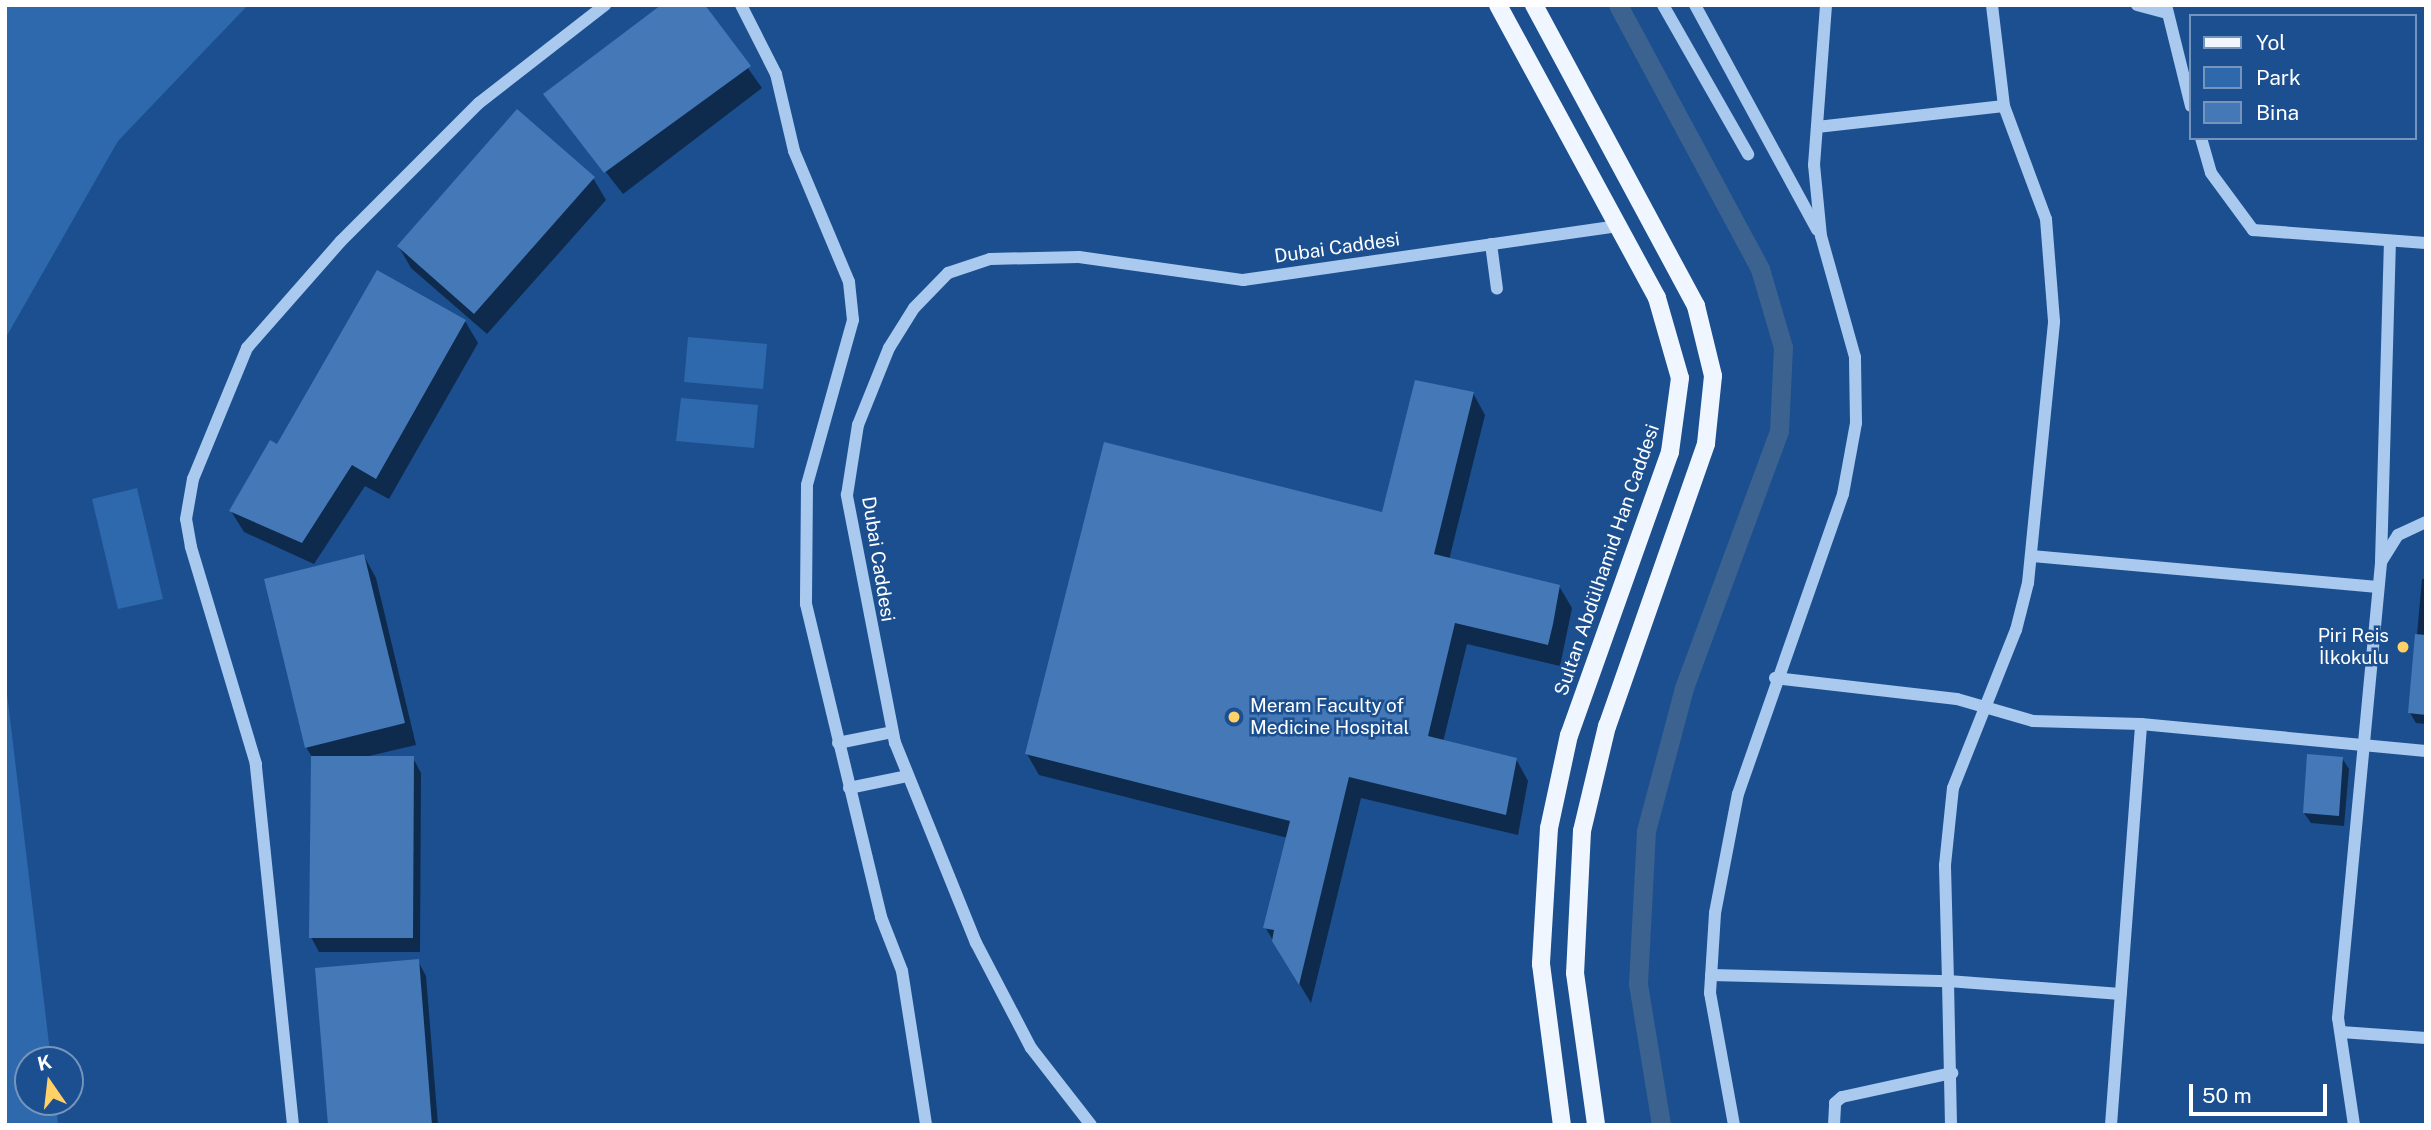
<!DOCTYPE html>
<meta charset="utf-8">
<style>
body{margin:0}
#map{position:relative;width:2431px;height:1130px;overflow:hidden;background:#1b4f8f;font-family:"Public Sans",sans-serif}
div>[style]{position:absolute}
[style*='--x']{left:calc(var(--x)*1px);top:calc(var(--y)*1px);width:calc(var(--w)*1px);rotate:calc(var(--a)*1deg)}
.green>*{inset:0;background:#2e69ad}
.shadow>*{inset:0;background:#0007}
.canal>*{height:19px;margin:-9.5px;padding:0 9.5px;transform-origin:9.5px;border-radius:9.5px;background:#3c6290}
.building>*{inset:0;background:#4478b7}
.minor>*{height:12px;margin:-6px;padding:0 6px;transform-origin:6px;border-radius:6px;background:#a9c9ee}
.major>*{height:18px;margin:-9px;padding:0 9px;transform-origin:9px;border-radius:9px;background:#f0f6ff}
.dots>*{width:19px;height:19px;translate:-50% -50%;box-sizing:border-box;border:4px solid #1b4f8f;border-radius:50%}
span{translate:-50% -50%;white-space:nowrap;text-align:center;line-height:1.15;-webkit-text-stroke:5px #1b4f8f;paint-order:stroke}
.street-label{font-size:19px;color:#fff}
.poi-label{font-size:19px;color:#fff}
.right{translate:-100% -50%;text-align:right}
.left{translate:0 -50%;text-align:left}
.frame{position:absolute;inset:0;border:7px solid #fff;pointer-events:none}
.legend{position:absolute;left:2189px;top:14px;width:228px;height:126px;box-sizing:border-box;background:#1b4f8f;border:2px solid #7695bc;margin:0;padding:9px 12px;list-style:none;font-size:21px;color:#fff}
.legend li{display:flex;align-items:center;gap:14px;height:35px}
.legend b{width:35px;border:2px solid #7695bc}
.north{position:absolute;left:14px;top:1046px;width:70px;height:70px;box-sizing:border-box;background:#1b4f8f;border:2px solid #7695bc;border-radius:50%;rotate:346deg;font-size:19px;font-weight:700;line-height:28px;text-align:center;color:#fff}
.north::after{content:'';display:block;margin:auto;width:24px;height:32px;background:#ffd166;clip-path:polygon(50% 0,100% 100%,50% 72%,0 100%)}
.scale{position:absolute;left:2189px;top:1084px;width:138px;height:32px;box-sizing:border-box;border:4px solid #fff;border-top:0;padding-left:9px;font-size:21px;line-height:24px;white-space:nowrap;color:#fff;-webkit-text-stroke:5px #1b4f8f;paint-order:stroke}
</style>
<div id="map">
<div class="green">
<i style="clip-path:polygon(5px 5px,248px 5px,118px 141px,5px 339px)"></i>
<i style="clip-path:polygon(688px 337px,767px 344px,763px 389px,684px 382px)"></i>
<i style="clip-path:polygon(681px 398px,758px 405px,754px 448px,676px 441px)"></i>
<i style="clip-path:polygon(137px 488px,163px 599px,118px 609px,92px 499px)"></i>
<i style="clip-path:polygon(5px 677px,51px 1060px,28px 1060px,28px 1102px,56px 1102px,58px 1125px,5px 1125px)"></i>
</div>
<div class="shadow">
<i style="clip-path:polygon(703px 5px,762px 88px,623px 194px,546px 95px)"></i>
<i style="clip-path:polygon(593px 178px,606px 200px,487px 334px,411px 268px,399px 247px)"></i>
<i style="clip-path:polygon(377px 272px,465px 321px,478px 343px,389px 499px,365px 486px,314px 564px,244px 532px,231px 511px,278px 446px)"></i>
<i style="clip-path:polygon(1473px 393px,1485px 415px,1449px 560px,1559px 586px,1572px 608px,1560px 666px,1467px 644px,1443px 742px,1516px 759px,1528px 781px,1518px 835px,1361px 798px,1311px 1003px,1265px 927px,1288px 838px,1039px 775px,1027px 754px,1383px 514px)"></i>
<i style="clip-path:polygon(364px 556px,376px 578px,416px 745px,369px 756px,413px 758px,421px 773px,420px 952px,319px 952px,311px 937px,312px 757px,306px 747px)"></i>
<i style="clip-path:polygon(2422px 579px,2426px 579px,2426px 724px,2416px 723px,2410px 713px)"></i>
<i style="clip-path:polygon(2342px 758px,2349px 769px,2344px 826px,2311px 823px,2304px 813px)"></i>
<i style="clip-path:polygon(418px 961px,426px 976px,438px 1125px,330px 1125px)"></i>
</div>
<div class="canal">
<i style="--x:1618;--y:5;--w:300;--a:61.7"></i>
<i style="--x:1760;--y:269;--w:81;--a:73.6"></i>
<i style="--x:1783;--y:347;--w:84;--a:92.7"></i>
<i style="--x:1779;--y:431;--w:274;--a:110.3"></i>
<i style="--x:1684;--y:688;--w:148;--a:104.9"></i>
<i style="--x:1646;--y:831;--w:153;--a:93"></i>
<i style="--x:1638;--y:984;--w:143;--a:80.7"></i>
</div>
<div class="building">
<i style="clip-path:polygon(661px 5px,705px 5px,751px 66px,604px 173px,543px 94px)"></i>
<i style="clip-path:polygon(517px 109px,595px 177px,474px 314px,397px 246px)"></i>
<i style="clip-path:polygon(377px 270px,466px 320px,376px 479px,352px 465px,302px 543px,229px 511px,270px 440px,277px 444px)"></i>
<i style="clip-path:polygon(1415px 380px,1474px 392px,1434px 554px,1560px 585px,1553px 624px,1548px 645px,1455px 623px,1428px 736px,1517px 758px,1506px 815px,1349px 777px,1299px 985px,1272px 941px,1274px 930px,1263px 928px,1290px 821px,1025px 754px,1104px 442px,1382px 512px)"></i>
<i style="clip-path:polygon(364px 554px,405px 723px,305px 748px,264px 579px)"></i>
<i style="clip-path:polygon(2415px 634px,2426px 635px,2426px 715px,2408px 713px)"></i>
<i style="clip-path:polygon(2307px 754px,2343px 757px,2339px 816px,2303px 813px)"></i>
<i style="clip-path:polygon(311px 756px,414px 756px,413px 938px,309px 938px)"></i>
<i style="clip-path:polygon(419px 959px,432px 1125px,328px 1125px,315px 968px)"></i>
</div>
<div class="minor">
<i style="--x:741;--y:5;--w:77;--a:63.1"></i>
<i style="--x:776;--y:74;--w:79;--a:76.8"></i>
<i style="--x:794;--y:151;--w:142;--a:67.2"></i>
<i style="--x:849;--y:282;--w:38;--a:84"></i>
<i style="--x:853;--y:320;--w:171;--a:105.6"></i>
<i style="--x:807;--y:485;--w:119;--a:90.5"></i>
<i style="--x:806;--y:604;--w:322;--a:76.5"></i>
<i style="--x:881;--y:917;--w:58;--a:68.7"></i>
<i style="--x:902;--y:971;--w:156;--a:81.1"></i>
<i style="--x:1663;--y:5;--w:172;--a:60.3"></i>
<i style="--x:1695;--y:5;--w:256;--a:61.5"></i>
<i style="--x:2137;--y:5;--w:31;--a:15"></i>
<i style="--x:2166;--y:5;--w:104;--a:76.1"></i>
<i style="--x:1817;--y:127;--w:188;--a:-6.4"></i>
<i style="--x:2201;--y:138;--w:36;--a:74"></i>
<i style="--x:2211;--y:173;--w:71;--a:53.6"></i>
<i style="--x:2253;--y:230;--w:173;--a:4.3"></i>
<i style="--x:1491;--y:244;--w:45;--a:82.4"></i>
<i style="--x:2031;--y:556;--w:348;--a:5.1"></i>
<i style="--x:2381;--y:562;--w:320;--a:-88.4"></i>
<i style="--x:1775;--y:678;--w:183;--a:6.6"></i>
<i style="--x:1957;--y:699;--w:79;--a:16.1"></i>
<i style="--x:2033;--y:721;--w:108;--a:1.6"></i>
<i style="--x:2141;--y:724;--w:286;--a:5.4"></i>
<i style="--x:838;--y:743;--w:55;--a:-11.5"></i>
<i style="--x:849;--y:788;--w:59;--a:-11.7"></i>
<i style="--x:1711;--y:975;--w:237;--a:1.5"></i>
<i style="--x:1948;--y:981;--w:116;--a:-91.5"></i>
<i style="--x:1945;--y:865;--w:77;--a:-84.1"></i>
<i style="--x:1953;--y:788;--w:170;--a:-68.3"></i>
<i style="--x:2016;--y:630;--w:49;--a:-75.7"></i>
<i style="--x:2028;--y:583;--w:263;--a:-84.3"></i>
<i style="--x:2054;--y:321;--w:102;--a:-94.5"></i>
<i style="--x:2046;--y:219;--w:121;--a:-110.4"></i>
<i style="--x:2004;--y:106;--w:102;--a:-96.8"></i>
<i style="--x:2341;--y:1032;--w:85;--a:4"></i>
<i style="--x:293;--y:1125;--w:363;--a:-95.9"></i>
<i style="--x:256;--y:764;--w:227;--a:-106.7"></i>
<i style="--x:191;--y:547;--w:28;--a:-100"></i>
<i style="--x:186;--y:519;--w:41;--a:-80.1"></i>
<i style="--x:193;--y:479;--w:142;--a:-67.6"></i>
<i style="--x:247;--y:348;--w:142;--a:-48.7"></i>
<i style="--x:341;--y:241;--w:195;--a:-45"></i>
<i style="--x:479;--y:103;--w:160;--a:-37.9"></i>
<i style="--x:1091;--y:1125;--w:98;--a:-127.9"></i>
<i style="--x:1031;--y:1048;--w:119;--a:-117.6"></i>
<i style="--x:976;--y:943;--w:216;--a:-112"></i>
<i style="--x:895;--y:743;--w:253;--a:-101"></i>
<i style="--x:847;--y:495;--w:71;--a:-81.1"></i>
<i style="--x:858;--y:425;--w:83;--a:-68.1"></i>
<i style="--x:889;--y:348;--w:47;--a:-58"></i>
<i style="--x:914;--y:308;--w:49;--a:-45.8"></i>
<i style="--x:948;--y:273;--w:44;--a:-18.4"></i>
<i style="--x:990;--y:259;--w:89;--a:-1.3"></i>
<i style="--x:1079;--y:257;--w:166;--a:8"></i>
<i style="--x:1243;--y:280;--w:379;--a:-8.2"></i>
<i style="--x:1734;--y:1125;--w:134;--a:-100.3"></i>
<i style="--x:1710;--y:993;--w:80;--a:-86.4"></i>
<i style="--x:1715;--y:913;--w:121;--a:-79.1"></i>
<i style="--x:1738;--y:794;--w:318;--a:-70.7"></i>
<i style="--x:1843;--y:494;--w:72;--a:-79.6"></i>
<i style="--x:1856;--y:423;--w:66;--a:-90.9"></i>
<i style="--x:1855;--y:357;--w:126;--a:-105.7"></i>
<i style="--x:1821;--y:236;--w:71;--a:-95.6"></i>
<i style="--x:1814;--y:165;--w:160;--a:-85.7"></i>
<i style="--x:1834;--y:1125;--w:22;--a:-87"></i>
<i style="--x:1835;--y:1103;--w:9;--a:-41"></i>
<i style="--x:1842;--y:1097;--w:113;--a:-12.3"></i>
<i style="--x:1951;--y:1125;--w:144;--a:-91.2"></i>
<i style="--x:1948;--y:981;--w:173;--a:4.3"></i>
<i style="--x:2111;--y:1125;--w:402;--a:-85.7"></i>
<i style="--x:2354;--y:1125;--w:108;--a:-98.5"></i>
<i style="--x:2338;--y:1018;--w:458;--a:-84.6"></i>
<i style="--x:2381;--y:562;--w:32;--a:-58"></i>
<i style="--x:2398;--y:535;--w:31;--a:-25"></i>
</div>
<div class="major">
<i style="--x:1498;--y:5;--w:333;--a:61.5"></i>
<i style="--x:1657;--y:298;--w:83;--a:74"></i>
<i style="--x:1680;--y:378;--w:75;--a:97.7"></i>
<i style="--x:1670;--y:452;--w:300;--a:109.6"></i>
<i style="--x:1569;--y:735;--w:95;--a:102.1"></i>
<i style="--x:1549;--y:828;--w:136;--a:93.4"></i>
<i style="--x:1541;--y:964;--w:162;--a:82.6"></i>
<i style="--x:1534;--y:5;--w:342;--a:61.7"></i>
<i style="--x:1696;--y:306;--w:72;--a:76.3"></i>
<i style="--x:1713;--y:376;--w:68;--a:95.9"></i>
<i style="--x:1706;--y:444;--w:299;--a:109.3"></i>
<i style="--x:1607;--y:726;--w:108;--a:103.4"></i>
<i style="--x:1582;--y:831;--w:142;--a:92.8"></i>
<i style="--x:1575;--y:973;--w:153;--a:82.1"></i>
</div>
<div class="dots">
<i style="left:2403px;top:647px;background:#ffd166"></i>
<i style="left:1234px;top:717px;background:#ffd166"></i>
</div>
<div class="street-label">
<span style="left:1337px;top:248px;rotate:-8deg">Dubai Caddesi</span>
<span style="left:878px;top:559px;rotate:81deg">Dubai Caddesi</span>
<span style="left:1607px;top:560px;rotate:-71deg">Sultan Abdülhamid Han Caddesi</span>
</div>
<div class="poi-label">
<span class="right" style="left:2389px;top:647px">Piri Reis<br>İlkokulu</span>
<span class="left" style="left:1250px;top:717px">Meram Faculty of<br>Medicine Hospital</span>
</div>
<div class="frame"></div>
<ul class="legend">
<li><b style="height:9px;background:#f0f6ff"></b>Yol</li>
<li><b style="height:19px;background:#2e69ad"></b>Park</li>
<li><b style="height:19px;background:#4478b7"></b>Bina</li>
</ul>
<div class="north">K</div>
<div class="scale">50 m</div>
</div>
